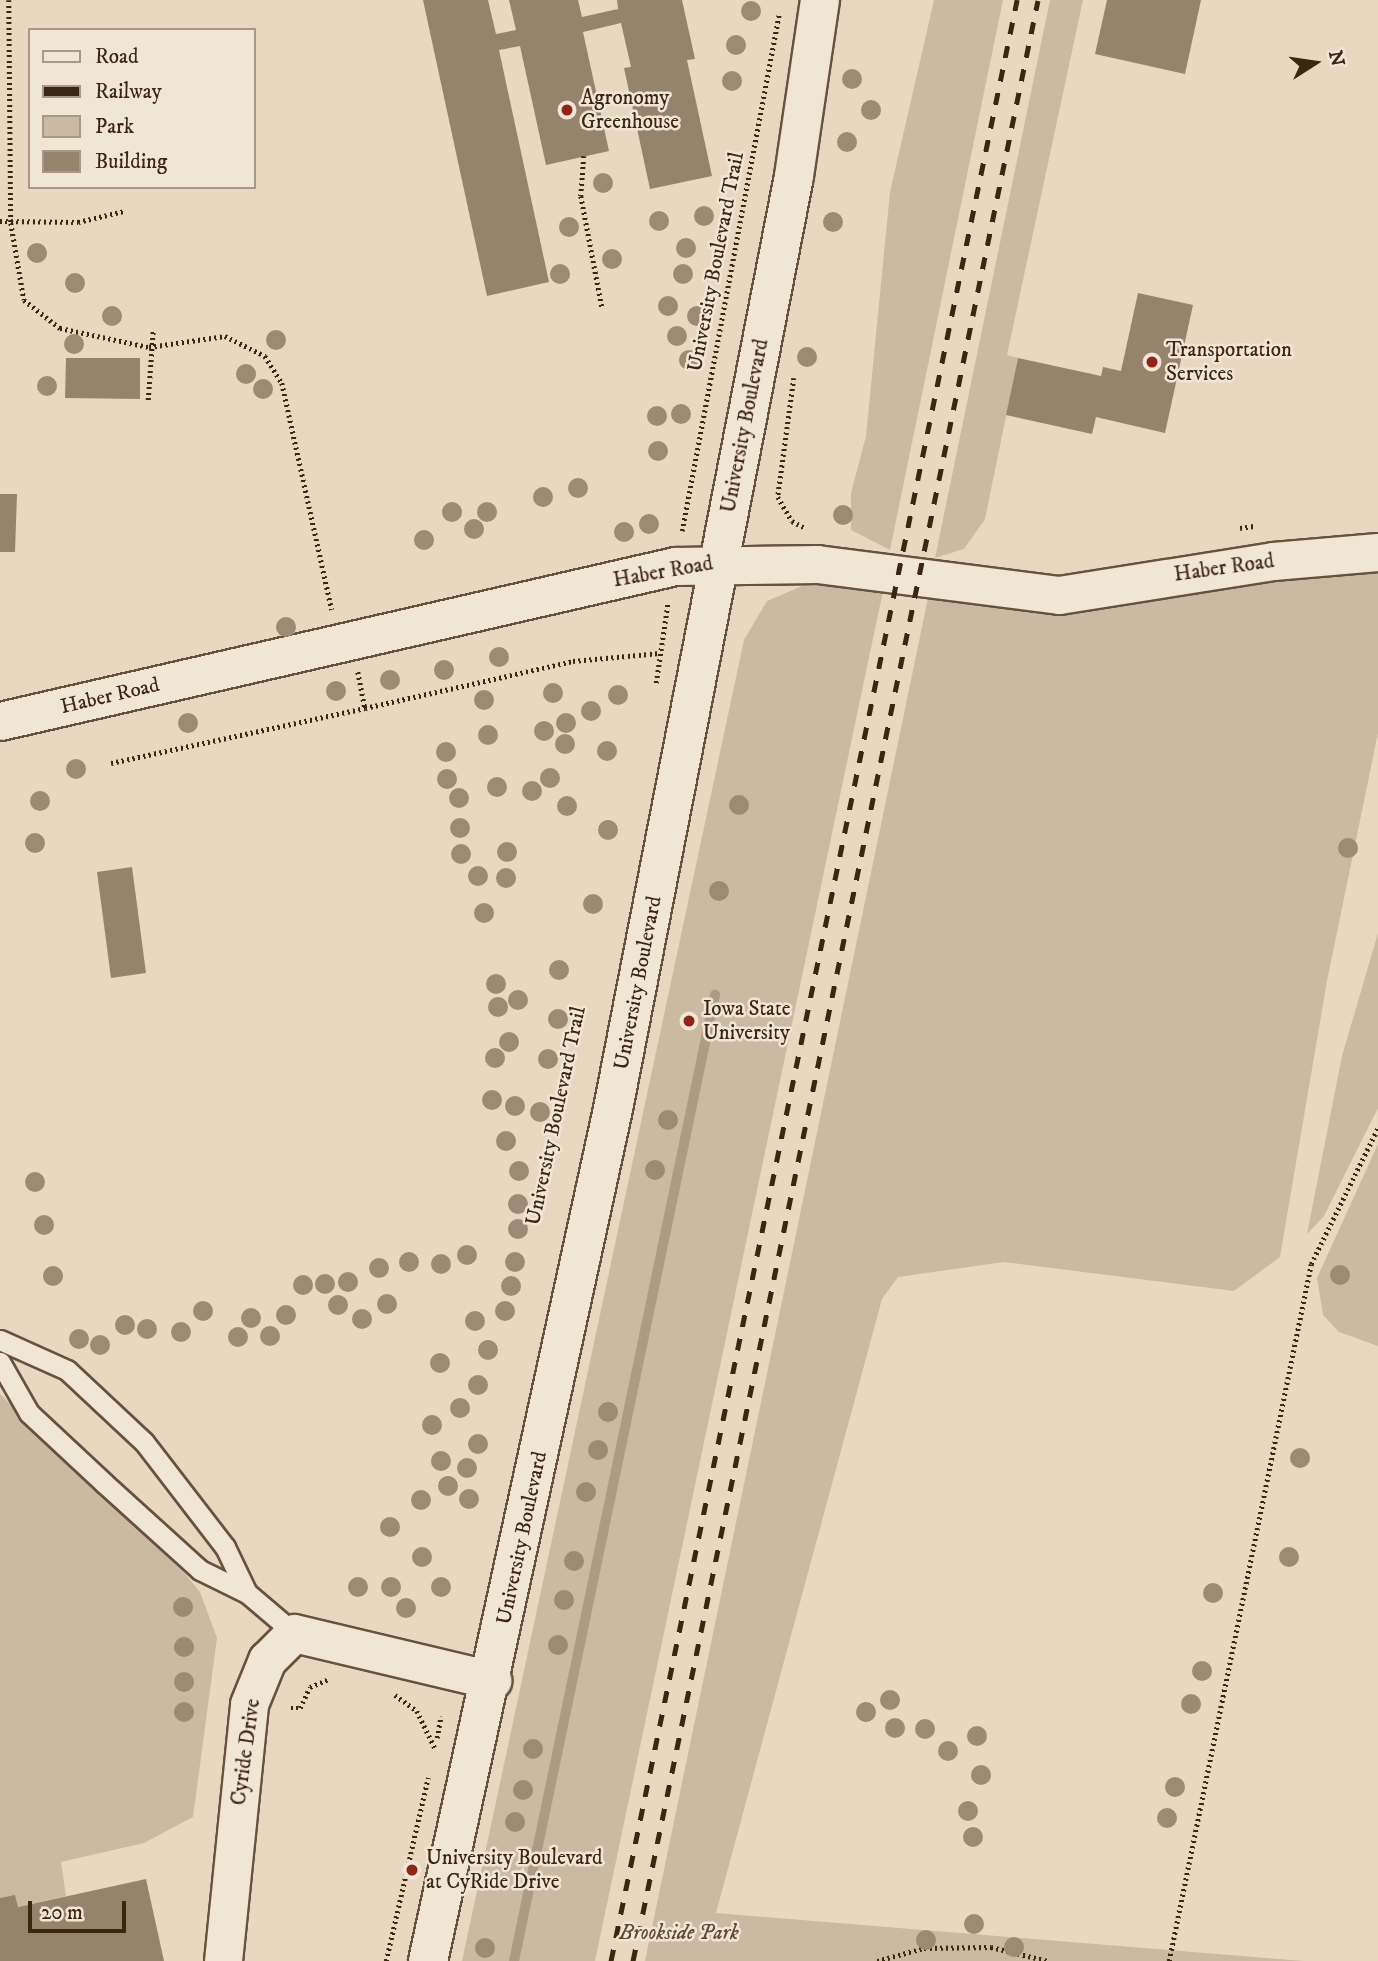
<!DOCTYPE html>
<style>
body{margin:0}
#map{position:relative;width:1378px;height:1961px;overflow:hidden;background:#e8d8c0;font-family:"IM FELL DW Pica",serif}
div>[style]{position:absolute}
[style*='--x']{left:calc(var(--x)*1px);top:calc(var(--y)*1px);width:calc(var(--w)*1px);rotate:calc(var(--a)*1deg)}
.green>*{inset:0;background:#cbbaa2}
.stream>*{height:10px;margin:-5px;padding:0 5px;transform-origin:5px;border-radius:5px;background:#ad9b84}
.building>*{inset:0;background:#95836c}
.path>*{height:4.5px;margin-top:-2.25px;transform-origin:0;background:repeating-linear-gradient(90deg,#3b2611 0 2px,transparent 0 5.5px)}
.roads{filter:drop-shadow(2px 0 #66523d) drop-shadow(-2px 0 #66523d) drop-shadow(0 2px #66523d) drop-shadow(0 -2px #66523d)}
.lane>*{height:19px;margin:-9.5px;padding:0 9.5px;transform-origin:9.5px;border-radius:9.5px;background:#f0e6d6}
.street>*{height:37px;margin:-18.5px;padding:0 18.5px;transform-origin:18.5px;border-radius:18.5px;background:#f0e6d6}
.secondary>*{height:38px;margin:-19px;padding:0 19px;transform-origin:19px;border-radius:19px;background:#f0e6d6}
.rail>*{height:5px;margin-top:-2.5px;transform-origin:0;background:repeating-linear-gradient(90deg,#3b2611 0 12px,transparent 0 24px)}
.trees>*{width:20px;height:20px;margin:-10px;border-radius:50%;background:#9d8a74}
.dots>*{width:19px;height:19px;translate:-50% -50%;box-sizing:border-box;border:4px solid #f0e6d6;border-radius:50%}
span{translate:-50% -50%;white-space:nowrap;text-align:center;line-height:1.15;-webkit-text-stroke:5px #f0e6d6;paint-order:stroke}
.poi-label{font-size:21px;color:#3b2611}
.left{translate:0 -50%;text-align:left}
.street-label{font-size:21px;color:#3b2611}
.park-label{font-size:21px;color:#5f4b35;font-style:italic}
.legend{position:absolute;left:28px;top:28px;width:228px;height:161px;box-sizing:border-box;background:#f0e6d6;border:2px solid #a89987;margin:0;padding:9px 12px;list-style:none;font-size:21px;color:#3b2611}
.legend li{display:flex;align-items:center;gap:14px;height:35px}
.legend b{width:35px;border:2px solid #a89987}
.north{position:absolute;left:1280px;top:28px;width:70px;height:70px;-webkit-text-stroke:5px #f0e6d6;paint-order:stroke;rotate:78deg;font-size:19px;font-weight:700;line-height:28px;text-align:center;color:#3b2611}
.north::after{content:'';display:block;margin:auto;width:24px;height:32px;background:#3b2611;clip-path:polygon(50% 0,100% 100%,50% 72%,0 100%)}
.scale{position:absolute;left:28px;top:1901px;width:98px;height:32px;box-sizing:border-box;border:4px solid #3b2611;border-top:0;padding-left:9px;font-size:21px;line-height:24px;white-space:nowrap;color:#3b2611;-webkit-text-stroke:5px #f0e6d6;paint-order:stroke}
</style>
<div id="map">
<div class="green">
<i style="clip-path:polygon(934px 0,1003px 0,890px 550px,851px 530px,851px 493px,866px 436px,890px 192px)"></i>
<i style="clip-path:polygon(1050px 0,1083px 0,1007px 355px,1018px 358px,985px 519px,964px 549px,935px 558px)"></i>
<i style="clip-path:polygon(1378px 569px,1378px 733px,1327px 981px,1280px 1257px,1234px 1291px,1004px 1262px,898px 1277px,882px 1299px,716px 1913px,1304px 1961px,645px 1961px,928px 598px,1042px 611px,1268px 575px)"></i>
<i style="clip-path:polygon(814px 581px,883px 591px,595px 1961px,462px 1961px,744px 640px,767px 601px)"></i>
<i style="clip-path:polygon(1378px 933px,1378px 1108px,1324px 1216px,1307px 1234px,1342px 1056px)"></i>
<i style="clip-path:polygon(1378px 1144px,1378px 1346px,1339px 1332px,1323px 1315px,1317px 1278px)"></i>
<i style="clip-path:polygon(0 1394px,185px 1574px,200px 1592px,217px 1638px,193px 1817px,144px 1843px,61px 1862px,66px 1896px,18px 1907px,0 1898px)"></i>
</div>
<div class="stream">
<i style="--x:514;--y:1961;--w:987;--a:-78.25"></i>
</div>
<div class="building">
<i style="clip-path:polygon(423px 0,488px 0,496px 34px,516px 30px,509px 0,578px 0,582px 17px,618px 9px,617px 0,682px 0,695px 59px,687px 60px,712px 176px,650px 189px,624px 68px,631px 67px,621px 23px,583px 32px,609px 151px,546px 165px,520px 46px,499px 50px,549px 282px,487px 296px)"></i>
<i style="clip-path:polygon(1107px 0,1201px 0,1185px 74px,1095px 54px)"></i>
<i style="clip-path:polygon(1138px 293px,1193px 305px,1165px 433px,1096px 417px,1092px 434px,1006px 415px,1018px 358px,1101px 376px,1103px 367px,1121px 371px)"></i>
<i style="clip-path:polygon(66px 358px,140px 358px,140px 399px,65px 398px)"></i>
<i style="clip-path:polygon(0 494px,17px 494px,15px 552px,0 552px)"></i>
<i style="clip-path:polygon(132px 867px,146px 973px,111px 978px,97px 872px)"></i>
<i style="clip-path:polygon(146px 1879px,164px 1961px,0 1961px,0 1898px,15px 1895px,18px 1907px)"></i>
</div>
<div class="path">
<i style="--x:9;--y:0;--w:223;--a:89.5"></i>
<i style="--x:11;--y:223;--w:78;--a:80.4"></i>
<i style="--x:24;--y:300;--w:46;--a:37.9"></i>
<i style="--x:60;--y:328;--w:91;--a:12.1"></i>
<i style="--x:149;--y:347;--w:77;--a:-8.2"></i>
<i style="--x:225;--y:336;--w:45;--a:26.6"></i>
<i style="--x:265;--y:356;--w:32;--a:58"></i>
<i style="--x:282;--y:383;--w:232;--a:77.6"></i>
<i style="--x:584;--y:156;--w:40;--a:94.3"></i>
<i style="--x:581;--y:196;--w:113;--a:79.3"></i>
<i style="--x:0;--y:221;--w:78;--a:0.7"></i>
<i style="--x:78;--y:222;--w:47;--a:-13.4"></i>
<i style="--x:794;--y:378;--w:120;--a:97.7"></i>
<i style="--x:778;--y:497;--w:28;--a:60"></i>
<i style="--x:792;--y:521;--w:15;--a:28"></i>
<i style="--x:148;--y:400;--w:69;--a:-85.9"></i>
<i style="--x:1240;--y:528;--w:14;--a:-8"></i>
<i style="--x:682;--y:531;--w:526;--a:-79.37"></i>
<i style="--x:358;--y:672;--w:37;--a:79"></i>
<i style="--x:365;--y:708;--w:213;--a:-12.7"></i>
<i style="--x:573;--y:661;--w:87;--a:-5.3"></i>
<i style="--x:656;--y:683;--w:82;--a:-81.6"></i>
<i style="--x:111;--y:763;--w:260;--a:-12.2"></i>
<i style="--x:395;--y:1695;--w:27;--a:36"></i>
<i style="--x:417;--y:1711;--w:41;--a:64.1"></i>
<i style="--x:291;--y:1708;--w:9;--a:0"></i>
<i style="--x:300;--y:1708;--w:23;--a:-65"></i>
<i style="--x:310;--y:1687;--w:21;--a:-23"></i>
<i style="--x:437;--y:1738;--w:22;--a:-80"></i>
<i style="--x:386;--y:1961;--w:188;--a:-77.1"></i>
<i style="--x:877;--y:1961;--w:49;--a:-15.5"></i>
<i style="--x:924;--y:1948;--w:67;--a:-0.9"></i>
<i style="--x:991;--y:1947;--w:59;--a:13.8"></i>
<i style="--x:1169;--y:1961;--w:711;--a:-78.48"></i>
<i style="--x:1311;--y:1264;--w:152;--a:-63.8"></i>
</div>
<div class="roads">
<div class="lane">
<i style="--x:0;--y:1340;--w:73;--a:24.1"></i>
<i style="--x:67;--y:1370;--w:105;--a:43.1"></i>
<i style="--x:144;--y:1442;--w:133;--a:52.4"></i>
<i style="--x:225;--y:1547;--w:51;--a:64.4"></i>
<i style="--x:0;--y:1362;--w:59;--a:60.4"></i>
<i style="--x:29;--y:1413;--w:103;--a:43"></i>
<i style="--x:104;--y:1483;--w:130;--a:42.2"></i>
<i style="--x:200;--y:1570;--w:52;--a:26.1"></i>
<i style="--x:247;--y:1593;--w:62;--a:40.4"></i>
</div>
<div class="street">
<i style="--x:0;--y:721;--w:693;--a:-12.93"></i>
<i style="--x:675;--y:566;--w:142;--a:-0.8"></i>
<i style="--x:817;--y:564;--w:244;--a:7.3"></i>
<i style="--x:1059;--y:595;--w:217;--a:-9"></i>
<i style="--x:1273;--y:561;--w:105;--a:-4.9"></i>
<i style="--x:223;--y:1961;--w:258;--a:-84.2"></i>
<i style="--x:249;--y:1704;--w:48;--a:-67.8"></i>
<i style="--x:267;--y:1660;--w:38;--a:-45"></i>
<i style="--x:294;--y:1633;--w:204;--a:13.4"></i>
</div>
<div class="secondary">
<i style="--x:428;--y:1961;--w:872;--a:-77.75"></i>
<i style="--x:613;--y:1109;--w:950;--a:-79.02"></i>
<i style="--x:794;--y:176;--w:178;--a:-81.6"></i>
</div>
</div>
<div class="rail">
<i style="--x:611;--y:1961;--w:2003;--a:-78.3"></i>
<i style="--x:633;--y:1961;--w:2002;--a:-78.33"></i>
</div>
<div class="trees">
<i style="left:751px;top:11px"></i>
<i style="left:736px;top:45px"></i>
<i style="left:852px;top:79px"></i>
<i style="left:732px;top:81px"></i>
<i style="left:871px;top:110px"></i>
<i style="left:847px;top:142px"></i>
<i style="left:603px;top:183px"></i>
<i style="left:704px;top:216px"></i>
<i style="left:659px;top:221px"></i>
<i style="left:833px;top:222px"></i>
<i style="left:569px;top:227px"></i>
<i style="left:686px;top:248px"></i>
<i style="left:37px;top:253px"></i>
<i style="left:612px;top:259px"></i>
<i style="left:560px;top:274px"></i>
<i style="left:683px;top:274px"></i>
<i style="left:75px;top:283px"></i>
<i style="left:668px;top:306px"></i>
<i style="left:112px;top:316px"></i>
<i style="left:697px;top:316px"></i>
<i style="left:677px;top:336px"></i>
<i style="left:276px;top:340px"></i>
<i style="left:74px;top:344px"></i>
<i style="left:807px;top:357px"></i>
<i style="left:689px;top:360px"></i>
<i style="left:246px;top:374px"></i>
<i style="left:47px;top:386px"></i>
<i style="left:263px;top:389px"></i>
<i style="left:681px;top:414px"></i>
<i style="left:657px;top:416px"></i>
<i style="left:658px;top:451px"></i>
<i style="left:578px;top:488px"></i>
<i style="left:543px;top:497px"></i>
<i style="left:452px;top:512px"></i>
<i style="left:487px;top:512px"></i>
<i style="left:843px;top:515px"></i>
<i style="left:649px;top:524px"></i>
<i style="left:474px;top:529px"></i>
<i style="left:624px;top:532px"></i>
<i style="left:424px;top:540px"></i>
<i style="left:286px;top:627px"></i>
<i style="left:499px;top:657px"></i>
<i style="left:444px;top:670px"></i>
<i style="left:390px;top:680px"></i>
<i style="left:336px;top:691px"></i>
<i style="left:553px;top:693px"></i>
<i style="left:618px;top:695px"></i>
<i style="left:484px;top:700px"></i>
<i style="left:591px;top:711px"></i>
<i style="left:188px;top:723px"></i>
<i style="left:566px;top:723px"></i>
<i style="left:544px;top:731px"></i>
<i style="left:488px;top:735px"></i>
<i style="left:565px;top:744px"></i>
<i style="left:607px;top:751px"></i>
<i style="left:446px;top:752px"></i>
<i style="left:76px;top:769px"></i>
<i style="left:550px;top:778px"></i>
<i style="left:447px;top:779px"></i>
<i style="left:497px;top:787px"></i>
<i style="left:532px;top:791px"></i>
<i style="left:459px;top:798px"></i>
<i style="left:40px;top:801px"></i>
<i style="left:739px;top:805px"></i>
<i style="left:567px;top:806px"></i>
<i style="left:460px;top:828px"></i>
<i style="left:608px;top:830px"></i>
<i style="left:35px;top:843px"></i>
<i style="left:1348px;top:848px"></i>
<i style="left:507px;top:852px"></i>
<i style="left:461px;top:854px"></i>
<i style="left:478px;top:876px"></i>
<i style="left:506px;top:878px"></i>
<i style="left:719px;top:891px"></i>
<i style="left:593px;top:904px"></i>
<i style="left:484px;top:913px"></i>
<i style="left:559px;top:970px"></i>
<i style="left:496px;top:984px"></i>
<i style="left:518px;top:1000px"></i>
<i style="left:498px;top:1007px"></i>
<i style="left:558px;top:1019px"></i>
<i style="left:509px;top:1042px"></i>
<i style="left:495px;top:1058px"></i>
<i style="left:548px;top:1059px"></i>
<i style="left:492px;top:1100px"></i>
<i style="left:515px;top:1106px"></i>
<i style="left:540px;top:1112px"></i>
<i style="left:668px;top:1120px"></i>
<i style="left:506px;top:1141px"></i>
<i style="left:655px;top:1170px"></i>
<i style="left:519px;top:1171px"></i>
<i style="left:35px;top:1182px"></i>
<i style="left:518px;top:1204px"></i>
<i style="left:44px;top:1225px"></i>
<i style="left:518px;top:1229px"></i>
<i style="left:467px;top:1255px"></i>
<i style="left:409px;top:1262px"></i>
<i style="left:515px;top:1262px"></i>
<i style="left:441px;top:1264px"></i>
<i style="left:379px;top:1268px"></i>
<i style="left:1340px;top:1275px"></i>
<i style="left:53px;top:1276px"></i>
<i style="left:348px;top:1282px"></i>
<i style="left:325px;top:1284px"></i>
<i style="left:303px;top:1285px"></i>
<i style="left:511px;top:1286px"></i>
<i style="left:387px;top:1304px"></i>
<i style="left:338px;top:1305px"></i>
<i style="left:203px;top:1311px"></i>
<i style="left:505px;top:1311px"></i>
<i style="left:286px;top:1315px"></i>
<i style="left:251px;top:1318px"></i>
<i style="left:362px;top:1319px"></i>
<i style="left:475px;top:1321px"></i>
<i style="left:125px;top:1325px"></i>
<i style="left:147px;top:1329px"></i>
<i style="left:181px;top:1332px"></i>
<i style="left:270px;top:1336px"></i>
<i style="left:238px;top:1337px"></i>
<i style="left:79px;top:1339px"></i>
<i style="left:100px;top:1345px"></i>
<i style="left:488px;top:1350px"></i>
<i style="left:440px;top:1363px"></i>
<i style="left:478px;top:1385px"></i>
<i style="left:460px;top:1408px"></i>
<i style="left:608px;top:1412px"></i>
<i style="left:432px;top:1425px"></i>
<i style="left:478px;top:1444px"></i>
<i style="left:598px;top:1450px"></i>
<i style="left:1300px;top:1458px"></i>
<i style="left:441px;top:1461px"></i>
<i style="left:467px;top:1468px"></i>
<i style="left:448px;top:1486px"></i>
<i style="left:586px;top:1492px"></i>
<i style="left:469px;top:1499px"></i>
<i style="left:421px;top:1500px"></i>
<i style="left:390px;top:1527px"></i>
<i style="left:422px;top:1557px"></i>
<i style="left:1289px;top:1557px"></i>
<i style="left:574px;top:1561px"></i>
<i style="left:358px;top:1587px"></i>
<i style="left:391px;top:1587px"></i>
<i style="left:441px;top:1587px"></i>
<i style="left:1213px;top:1593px"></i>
<i style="left:564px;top:1600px"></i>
<i style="left:183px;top:1607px"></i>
<i style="left:406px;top:1608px"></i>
<i style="left:558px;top:1645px"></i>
<i style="left:184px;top:1647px"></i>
<i style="left:1202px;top:1671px"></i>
<i style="left:184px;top:1682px"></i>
<i style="left:890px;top:1700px"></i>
<i style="left:1191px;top:1704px"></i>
<i style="left:184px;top:1712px"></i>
<i style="left:866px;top:1712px"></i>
<i style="left:895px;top:1728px"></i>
<i style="left:925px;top:1729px"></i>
<i style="left:977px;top:1736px"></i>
<i style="left:533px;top:1749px"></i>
<i style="left:948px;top:1751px"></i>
<i style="left:981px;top:1775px"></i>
<i style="left:1175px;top:1787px"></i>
<i style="left:523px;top:1790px"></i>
<i style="left:968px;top:1811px"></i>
<i style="left:1167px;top:1818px"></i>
<i style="left:515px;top:1822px"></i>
<i style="left:973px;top:1837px"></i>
<i style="left:974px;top:1924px"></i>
<i style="left:926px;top:1940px"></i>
<i style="left:1014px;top:1947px"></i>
<i style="left:485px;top:1948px"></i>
</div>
<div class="dots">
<i style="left:567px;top:110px;background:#8f2418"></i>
<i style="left:1152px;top:362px;background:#8f2418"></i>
<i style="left:689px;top:1021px;background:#8f2418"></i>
<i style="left:412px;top:1870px;background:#8f2418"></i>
</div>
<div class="poi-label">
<span class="left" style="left:581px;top:110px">Agronomy<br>Greenhouse</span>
<span class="left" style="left:1166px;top:362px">Transportation<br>Services</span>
<span class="left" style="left:703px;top:1021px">Iowa State<br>University</span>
<span class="left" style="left:426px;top:1870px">University Boulevard<br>at CyRide Drive</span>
</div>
<div class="street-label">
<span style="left:716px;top:262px;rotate:-79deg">University Boulevard Trail</span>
<span style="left:745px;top:426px;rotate:-79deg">University Boulevard</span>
<span style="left:1224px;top:568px;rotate:-8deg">Haber Road</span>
<span style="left:663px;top:572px;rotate:-10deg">Haber Road</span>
<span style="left:110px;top:696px;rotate:-13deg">Haber Road</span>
<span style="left:638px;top:983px;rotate:-79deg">University Boulevard</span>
<span style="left:556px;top:1116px;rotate:-78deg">University Boulevard Trail</span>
<span style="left:522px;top:1538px;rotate:-78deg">University Boulevard</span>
<span style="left:246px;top:1752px;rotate:-82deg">Cyride Drive</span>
</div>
<div class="park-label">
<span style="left:679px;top:1933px">Brookside Park</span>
</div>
<ul class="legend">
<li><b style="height:9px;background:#f0e6d6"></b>Road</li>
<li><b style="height:9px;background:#3b2611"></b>Railway</li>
<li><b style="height:19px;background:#cbbaa2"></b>Park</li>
<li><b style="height:19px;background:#95836c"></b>Building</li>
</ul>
<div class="north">N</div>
<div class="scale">20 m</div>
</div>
